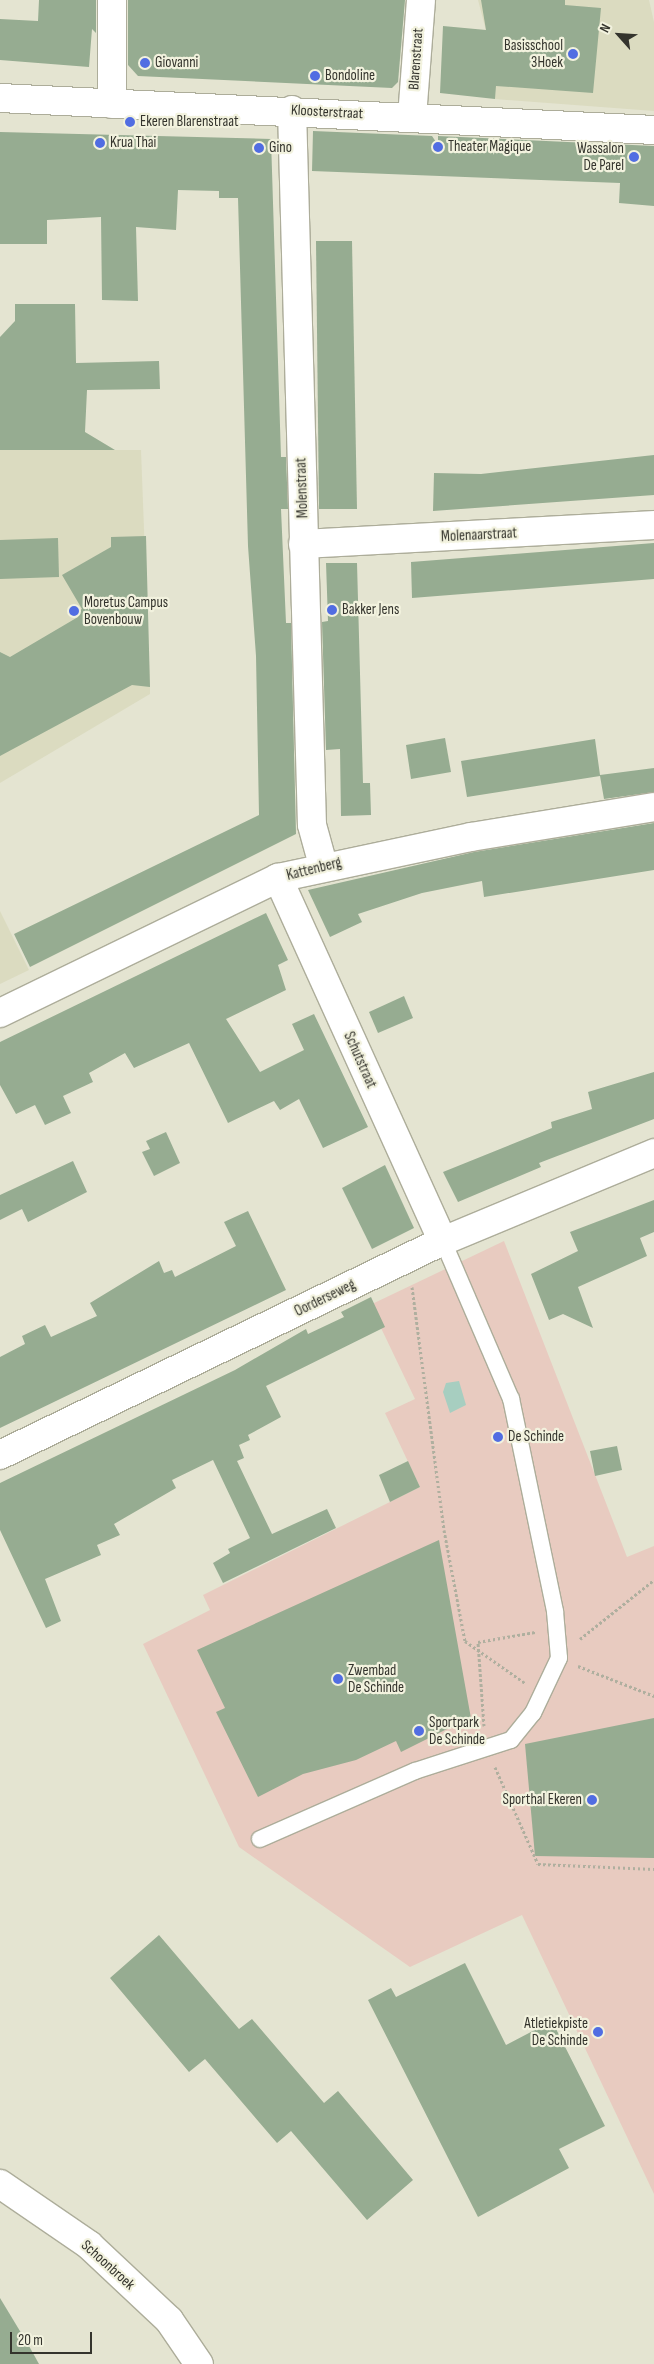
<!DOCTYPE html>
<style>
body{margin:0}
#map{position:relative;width:654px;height:2364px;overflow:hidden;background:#e4e4d1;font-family:"Sofia Sans Condensed",sans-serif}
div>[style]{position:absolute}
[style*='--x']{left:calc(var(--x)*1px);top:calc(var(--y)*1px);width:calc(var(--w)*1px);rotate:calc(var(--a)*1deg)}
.built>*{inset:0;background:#dbdbc0}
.green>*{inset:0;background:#e8cbc0}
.water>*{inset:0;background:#a7cec0}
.building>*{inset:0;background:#96ac91}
.path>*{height:3px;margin-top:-1.5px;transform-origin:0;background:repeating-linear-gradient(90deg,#afaf9f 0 2.5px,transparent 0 5px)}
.roads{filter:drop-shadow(1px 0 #adad9a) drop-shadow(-1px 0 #adad9a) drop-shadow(0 1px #adad9a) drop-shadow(0 -1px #adad9a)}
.lane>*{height:16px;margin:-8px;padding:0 8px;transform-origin:8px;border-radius:8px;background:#fff}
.street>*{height:28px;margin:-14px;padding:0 14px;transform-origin:14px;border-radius:14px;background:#fff}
.secondary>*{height:28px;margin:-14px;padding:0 14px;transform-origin:14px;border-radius:14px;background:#fff}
.dots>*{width:14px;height:14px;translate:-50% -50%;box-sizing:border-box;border:2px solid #f2f2de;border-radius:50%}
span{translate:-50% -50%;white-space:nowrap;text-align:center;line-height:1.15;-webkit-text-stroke:4.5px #f2f2de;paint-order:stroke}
.poi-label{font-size:15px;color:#34342d}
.right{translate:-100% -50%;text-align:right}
.left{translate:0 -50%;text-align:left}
.street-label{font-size:15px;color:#34342d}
.north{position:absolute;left:594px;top:10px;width:50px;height:50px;-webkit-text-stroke:4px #f2f2de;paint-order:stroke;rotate:296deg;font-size:14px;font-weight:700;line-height:20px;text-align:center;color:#34342d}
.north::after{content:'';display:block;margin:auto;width:18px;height:22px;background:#34342d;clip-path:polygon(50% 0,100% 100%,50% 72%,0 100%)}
.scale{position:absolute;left:10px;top:2332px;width:82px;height:22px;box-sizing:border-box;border:2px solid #34342d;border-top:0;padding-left:6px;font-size:15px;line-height:18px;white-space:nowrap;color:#34342d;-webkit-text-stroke:4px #f2f2de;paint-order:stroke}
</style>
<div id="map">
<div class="built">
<i style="clip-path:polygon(478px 0,649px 0,654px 22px,654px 111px,495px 99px,496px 69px)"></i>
<i style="clip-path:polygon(0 450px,141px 450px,150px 687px,150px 694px,0 783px)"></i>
<i style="clip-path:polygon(0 911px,29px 970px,0 984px)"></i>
</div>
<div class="green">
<i style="clip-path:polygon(504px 1241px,627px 1557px,654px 1546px,654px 2194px,522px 1915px,410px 1967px,239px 1847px,143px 1644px,210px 1610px,203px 1595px,420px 1487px,385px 1413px,415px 1399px,370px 1305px)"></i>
</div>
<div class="water">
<i style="clip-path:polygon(459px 1381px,466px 1405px,450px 1413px,443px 1392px,446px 1383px)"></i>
</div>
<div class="building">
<i style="clip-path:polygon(39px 0,96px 0,96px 33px,92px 29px,89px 67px,0 60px,0 19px,38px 21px)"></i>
<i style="clip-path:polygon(128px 0,405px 0,398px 82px,392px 88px,138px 76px,128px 65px)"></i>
<i style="clip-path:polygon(481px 0,565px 0,565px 5px,601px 8px,593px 93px,496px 86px,495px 99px,440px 93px,443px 26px,486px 30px)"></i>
<i style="clip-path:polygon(313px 131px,432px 136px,438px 145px,438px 136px,654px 146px,654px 206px,619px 203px,620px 183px,312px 171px)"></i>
<i style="clip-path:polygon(0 132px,271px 139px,281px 457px,286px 457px,288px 509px,281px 509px,286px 623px,291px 623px,296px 834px,30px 967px,14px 934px,259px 815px,256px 656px,248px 546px,238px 198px,219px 198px,219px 191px,178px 190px,176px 230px,136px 227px,138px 301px,102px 300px,101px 217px,47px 220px,47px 244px,0 244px)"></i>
<i style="clip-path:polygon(316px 241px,352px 241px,357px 509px,319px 509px)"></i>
<i style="clip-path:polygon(15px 304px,75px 304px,76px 363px,159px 361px,160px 389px,87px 390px,85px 432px,115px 450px,0 450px,0 337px,15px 321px)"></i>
<i style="clip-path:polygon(654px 455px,654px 495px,433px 511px,434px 473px,481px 474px)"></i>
<i style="clip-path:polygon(146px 536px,150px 687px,132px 685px,0 756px,0 652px,10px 657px,78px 617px,75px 613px,82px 609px,62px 575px,111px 547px,111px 537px)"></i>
<i style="clip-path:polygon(58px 538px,59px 577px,0 579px,0 540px)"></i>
<i style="clip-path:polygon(654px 543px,654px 579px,412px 598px,411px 562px)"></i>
<i style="clip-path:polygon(326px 563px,357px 563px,363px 783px,370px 783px,371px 815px,341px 816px,340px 749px,326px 750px,322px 622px,328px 621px)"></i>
<i style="clip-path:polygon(445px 738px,451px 772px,411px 779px,406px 745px)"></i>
<i style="clip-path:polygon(595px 739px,600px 775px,654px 768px,654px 792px,604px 799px,600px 776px,467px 797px,461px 761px)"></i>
<i style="clip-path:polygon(654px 823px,654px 870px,484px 897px,482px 881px,422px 893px,358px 914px,362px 922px,330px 937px,308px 890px,474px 852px)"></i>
<i style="clip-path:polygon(266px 913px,288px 960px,278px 965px,286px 990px,226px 1019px,260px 1072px,304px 1050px,292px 1024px,314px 1014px,368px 1127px,323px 1148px,299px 1099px,280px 1110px,274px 1101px,228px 1123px,189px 1043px,134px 1068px,125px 1053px,89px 1073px,93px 1082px,63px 1096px,71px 1113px,45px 1125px,35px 1105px,16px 1114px,0 1085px,0 1042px)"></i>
<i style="clip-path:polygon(404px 996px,413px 1018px,378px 1033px,369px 1012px)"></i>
<i style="clip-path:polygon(654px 1072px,654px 1119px,539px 1163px,541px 1167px,458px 1202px,443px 1172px,552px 1128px,551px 1122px,592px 1109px,588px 1092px)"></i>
<i style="clip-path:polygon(166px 1132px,180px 1163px,154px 1176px,142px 1152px,150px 1149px,146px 1141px)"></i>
<i style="clip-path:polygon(73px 1161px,87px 1192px,28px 1222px,22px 1209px,0 1220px,0 1195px)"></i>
<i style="clip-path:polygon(385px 1165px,414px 1228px,372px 1249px,342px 1188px)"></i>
<i style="clip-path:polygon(654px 1200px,654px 1232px,640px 1238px,647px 1256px,578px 1287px,593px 1328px,563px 1314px,549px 1320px,531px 1274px,578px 1251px,570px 1232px)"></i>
<i style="clip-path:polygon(248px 1211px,286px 1290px,0 1428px,0 1357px,25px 1344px,22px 1336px,45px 1325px,51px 1337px,97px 1316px,90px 1303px,159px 1261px,164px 1273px,172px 1270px,175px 1277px,236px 1246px,224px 1222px)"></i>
<i style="clip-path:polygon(371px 1297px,385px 1327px,266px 1386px,281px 1417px,248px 1435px,250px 1440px,239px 1445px,244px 1458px,237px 1461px,272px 1534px,327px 1509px,336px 1528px,223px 1583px,213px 1563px,230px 1553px,228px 1549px,250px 1538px,213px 1460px,172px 1480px,176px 1488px,114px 1524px,120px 1535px,97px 1545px,101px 1555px,45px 1579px,61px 1621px,46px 1628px,0 1530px,0 1483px,235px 1370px,306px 1329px,308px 1334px,344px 1317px,341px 1312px)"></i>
<i style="clip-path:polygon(617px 1446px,622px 1470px,595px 1476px,590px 1451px)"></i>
<i style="clip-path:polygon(408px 1461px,420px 1487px,390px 1502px,379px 1475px)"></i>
<i style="clip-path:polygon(439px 1540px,472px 1724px,449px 1728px,401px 1752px,396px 1741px,356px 1760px,303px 1774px,258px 1797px,216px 1712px,225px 1708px,197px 1650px)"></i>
<i style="clip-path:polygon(654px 1718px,654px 1858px,535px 1856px,525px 1744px)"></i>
<i style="clip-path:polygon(159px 1935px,239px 2029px,252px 2019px,324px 2103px,338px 2091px,413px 2180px,367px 2220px,291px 2131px,277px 2143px,205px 2059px,189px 2072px,110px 1978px)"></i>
<i style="clip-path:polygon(465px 1963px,506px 2045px,552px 2021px,605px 2126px,559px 2149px,569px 2168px,478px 2217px,368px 2000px,391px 1988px,396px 1997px)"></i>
<i style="clip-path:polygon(0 2298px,29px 2346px,39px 2364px,0 2364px)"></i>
</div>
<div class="path">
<i style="--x:412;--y:1287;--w:245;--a:82.5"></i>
<i style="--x:444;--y:1530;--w:113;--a:79.3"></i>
<i style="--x:465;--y:1641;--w:73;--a:35"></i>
<i style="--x:580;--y:1639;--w:95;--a:-38.6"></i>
<i style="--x:578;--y:1666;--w:82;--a:21.5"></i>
<i style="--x:484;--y:1726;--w:84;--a:-94.1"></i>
<i style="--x:478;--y:1642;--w:58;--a:-10"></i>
<i style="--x:495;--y:1767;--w:106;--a:66.1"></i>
<i style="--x:538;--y:1864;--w:116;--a:2.5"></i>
</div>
<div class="roads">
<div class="lane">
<i style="--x:260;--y:1839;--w:169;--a:-23.7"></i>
<i style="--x:415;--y:1771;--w:101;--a:-17.9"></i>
<i style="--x:511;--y:1740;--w:35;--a:-51"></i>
<i style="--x:533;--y:1713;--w:61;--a:-64.7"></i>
<i style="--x:559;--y:1658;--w:47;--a:-94.9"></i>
<i style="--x:555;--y:1611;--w:217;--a:-101.7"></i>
<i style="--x:511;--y:1399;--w:172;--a:-113.3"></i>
</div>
<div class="street">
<i style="--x:112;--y:104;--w:104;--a:-90"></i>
<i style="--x:292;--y:110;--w:715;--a:88.4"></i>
<i style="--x:312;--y:825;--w:41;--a:74.6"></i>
<i style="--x:412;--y:117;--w:117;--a:-85.6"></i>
<i style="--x:303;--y:544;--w:352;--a:-3.1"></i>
<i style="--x:278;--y:878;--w:399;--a:65.6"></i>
<i style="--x:0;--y:1013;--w:309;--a:-25.9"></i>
<i style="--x:278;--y:878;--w:197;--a:-12"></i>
<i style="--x:471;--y:837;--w:185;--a:-9.3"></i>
<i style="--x:0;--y:1455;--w:492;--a:-25.8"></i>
<i style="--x:443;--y:1241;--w:229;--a:-22.6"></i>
<i style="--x:0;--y:2184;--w:108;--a:34.4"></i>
<i style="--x:89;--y:2245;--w:110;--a:43.2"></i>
<i style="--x:169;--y:2320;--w:53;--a:55.7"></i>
</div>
<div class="secondary">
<i style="--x:0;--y:98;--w:655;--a:2.8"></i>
</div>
</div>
<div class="dots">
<i style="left:573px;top:54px;background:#516de2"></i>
<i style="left:145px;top:63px;background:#516de2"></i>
<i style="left:315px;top:76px;background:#516de2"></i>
<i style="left:130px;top:122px;background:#516de2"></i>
<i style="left:100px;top:143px;background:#516de2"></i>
<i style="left:438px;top:147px;background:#516de2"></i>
<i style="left:259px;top:148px;background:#516de2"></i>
<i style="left:634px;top:157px;background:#516de2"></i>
<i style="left:332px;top:610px;background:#516de2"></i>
<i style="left:74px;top:611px;background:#516de2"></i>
<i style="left:498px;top:1437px;background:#516de2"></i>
<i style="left:338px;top:1679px;background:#516de2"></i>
<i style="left:419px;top:1731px;background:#516de2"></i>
<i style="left:592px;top:1800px;background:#516de2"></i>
<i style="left:598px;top:2032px;background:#516de2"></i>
</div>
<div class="poi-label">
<span class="right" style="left:563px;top:54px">Basisschool<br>3Hoek</span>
<span class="left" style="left:155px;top:63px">Giovanni</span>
<span class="left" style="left:325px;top:76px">Bondoline</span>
<span class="left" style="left:140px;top:122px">Ekeren Blarenstraat</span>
<span class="left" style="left:110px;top:143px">Krua Thai</span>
<span class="left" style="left:448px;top:147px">Theater Magique</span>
<span class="left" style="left:269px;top:148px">Gino</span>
<span class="right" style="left:624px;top:157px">Wassalon<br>De Parel</span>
<span class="left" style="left:84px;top:611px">Moretus Campus<br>Bovenbouw</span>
<span class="left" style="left:342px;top:610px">Bakker Jens</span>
<span class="left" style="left:508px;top:1437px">De Schinde</span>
<span class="left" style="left:348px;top:1679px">Zwembad<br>De Schinde</span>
<span class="left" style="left:429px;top:1731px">Sportpark<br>De Schinde</span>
<span class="right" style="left:582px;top:1800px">Sporthal Ekeren</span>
<span class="right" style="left:588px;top:2032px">Atletiekpiste<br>De Schinde</span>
</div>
<div class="street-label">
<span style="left:416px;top:59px;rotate:-86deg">Blarenstraat</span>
<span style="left:327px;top:112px;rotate:3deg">Kloosterstraat</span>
<span style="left:302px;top:488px;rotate:-92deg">Molenstraat</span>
<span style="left:479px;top:535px;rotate:-3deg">Molenaarstraat</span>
<span style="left:314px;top:869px;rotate:-14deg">Kattenberg</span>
<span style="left:360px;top:1060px;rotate:66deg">Schutstraat</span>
<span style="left:325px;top:1298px;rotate:-26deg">Oorderseweg</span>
<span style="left:108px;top:2265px;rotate:42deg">Schoonbroek</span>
</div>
<div class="north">N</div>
<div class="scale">20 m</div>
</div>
